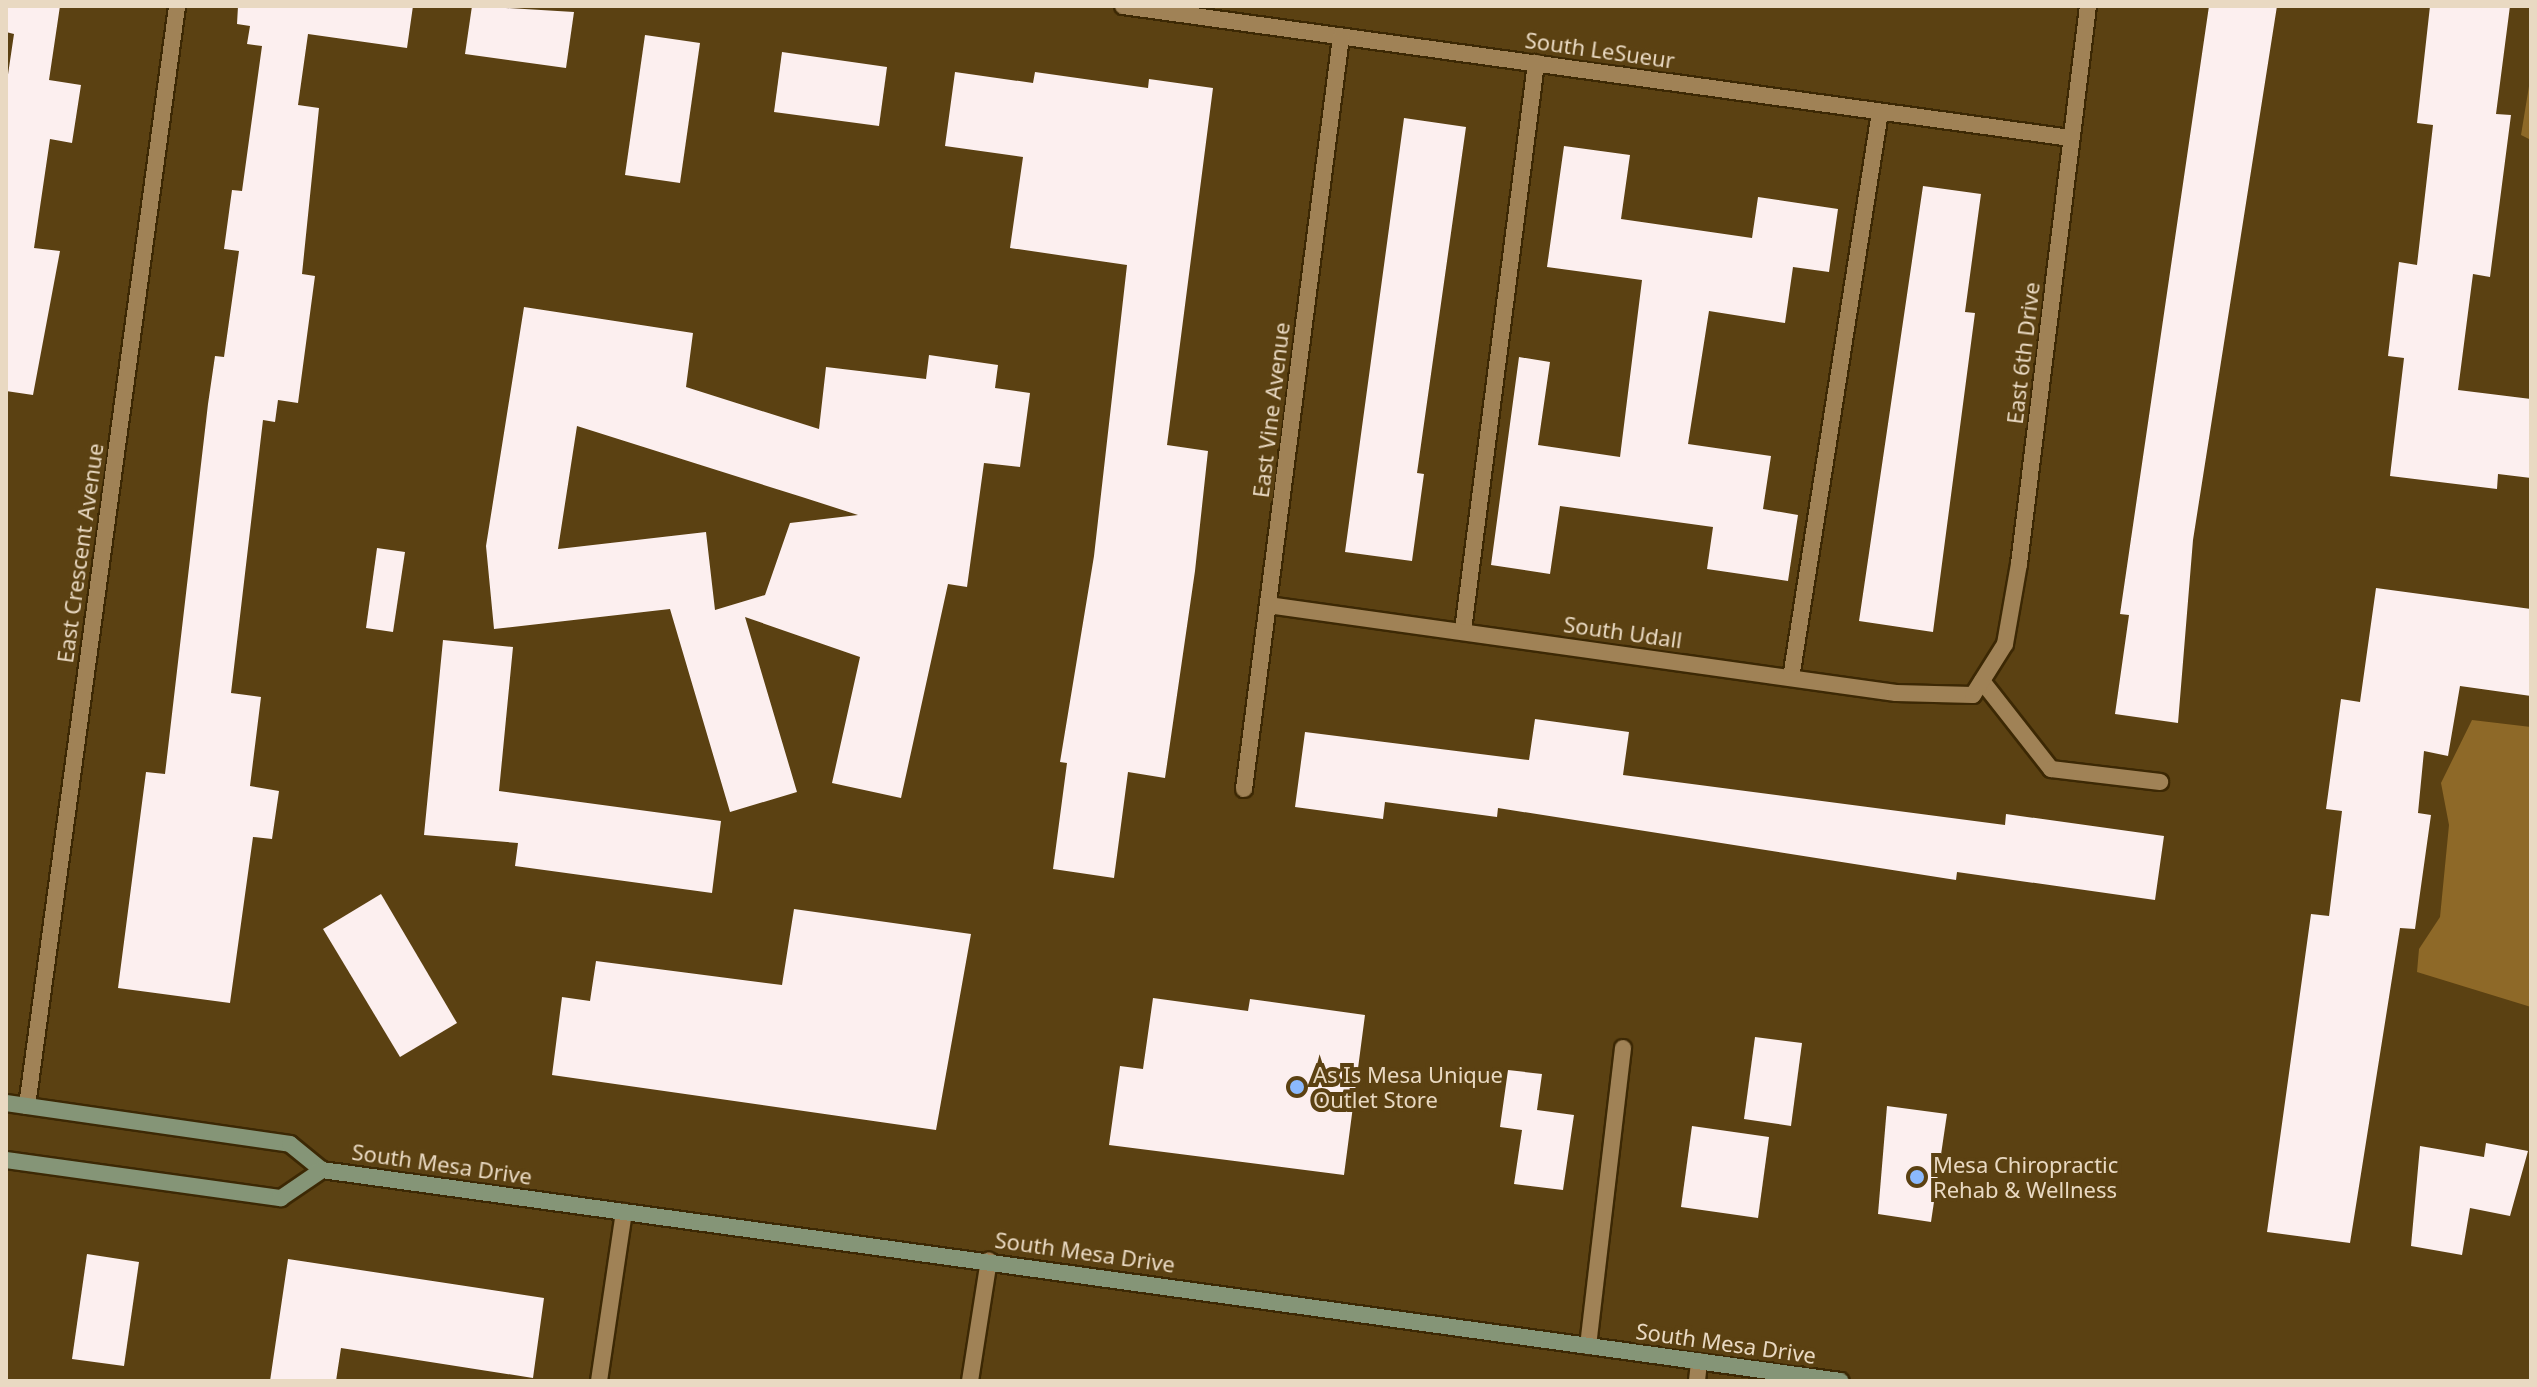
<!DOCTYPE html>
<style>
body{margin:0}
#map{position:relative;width:2537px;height:1387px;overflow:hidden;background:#5b4112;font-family:"Noto Sans",sans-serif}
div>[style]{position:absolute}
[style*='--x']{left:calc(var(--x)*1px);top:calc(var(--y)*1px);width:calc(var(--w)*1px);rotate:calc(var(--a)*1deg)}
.green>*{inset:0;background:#8e6928}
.building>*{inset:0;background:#fcefef}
.roads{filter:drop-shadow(2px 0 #3c2804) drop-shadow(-2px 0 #3c2804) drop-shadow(0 2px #3c2804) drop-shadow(0 -2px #3c2804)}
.service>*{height:16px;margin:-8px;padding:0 8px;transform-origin:8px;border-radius:8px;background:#a08256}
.minor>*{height:16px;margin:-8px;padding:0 8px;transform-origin:8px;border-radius:8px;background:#a08256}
.secondary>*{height:16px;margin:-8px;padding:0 8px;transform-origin:8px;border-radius:8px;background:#859577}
.dots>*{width:22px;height:22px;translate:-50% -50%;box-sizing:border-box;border:4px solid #5b4112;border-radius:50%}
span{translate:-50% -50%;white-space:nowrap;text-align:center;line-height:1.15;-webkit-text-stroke:8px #5b4112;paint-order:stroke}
.street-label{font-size:22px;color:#e9d9c2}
.poi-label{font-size:22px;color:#e9d9c2}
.left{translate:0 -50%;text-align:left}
.frame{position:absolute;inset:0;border:8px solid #e9d9c2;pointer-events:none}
</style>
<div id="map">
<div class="green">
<i style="clip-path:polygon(2531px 74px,2531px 140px,2521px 135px)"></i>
<i style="clip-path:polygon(2472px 720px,2531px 727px,2531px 1007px,2417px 972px,2419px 949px,2440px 917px,2449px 825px,2441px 783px)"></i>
</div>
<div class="building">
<i style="clip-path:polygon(6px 6px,60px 6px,49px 80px,81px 85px,72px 143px,50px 139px,34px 248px,60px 251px,33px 395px,6px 391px,6px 88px,14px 34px,6px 32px)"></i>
<i style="clip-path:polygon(238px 6px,413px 6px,407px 48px,308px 34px,298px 105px,319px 108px,302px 274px,315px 276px,298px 403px,278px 400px,275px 422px,263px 420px,231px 693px,261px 697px,250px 786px,279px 791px,272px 839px,253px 837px,230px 1003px,118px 988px,146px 772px,165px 774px,208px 404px,215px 356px,224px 357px,239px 251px,224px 249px,232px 190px,242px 191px,262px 46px,247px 44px,250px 26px,237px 24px)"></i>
<i style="clip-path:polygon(472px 6px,574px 12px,566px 68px,465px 54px)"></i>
<i style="clip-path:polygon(2209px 6px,2277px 6px,2193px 540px,2178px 723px,2115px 714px,2129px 615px,2120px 614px)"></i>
<i style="clip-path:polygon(2430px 6px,2510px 6px,2496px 114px,2511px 115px,2490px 277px,2473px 274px,2458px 390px,2531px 399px,2531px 478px,2498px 474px,2497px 489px,2390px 476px,2404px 358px,2388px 356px,2399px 262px,2417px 265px,2433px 125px,2417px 123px)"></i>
<i style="clip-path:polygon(645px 35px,700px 43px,680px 183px,625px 175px)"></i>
<i style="clip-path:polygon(782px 52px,887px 67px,879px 126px,774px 112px)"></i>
<i style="clip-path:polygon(955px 72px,1033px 83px,1035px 72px,1148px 88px,1149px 79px,1213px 88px,1167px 445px,1208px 451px,1195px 571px,1165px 778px,1128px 772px,1114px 878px,1053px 869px,1067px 763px,1060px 762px,1094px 556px,1127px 265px,1010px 248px,1023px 157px,945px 146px)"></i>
<i style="clip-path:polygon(1404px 118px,1466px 127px,1417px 473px,1424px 474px,1412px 561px,1345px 552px)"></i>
<i style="clip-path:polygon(1564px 146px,1630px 155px,1621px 219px,1752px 238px,1758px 197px,1838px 209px,1829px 272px,1793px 267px,1785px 323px,1709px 311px,1688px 444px,1771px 456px,1763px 509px,1798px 515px,1788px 581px,1707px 569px,1713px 527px,1560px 506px,1550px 574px,1491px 565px,1519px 357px,1550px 362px,1538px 445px,1620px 457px,1642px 280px,1547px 267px)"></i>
<i style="clip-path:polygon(1923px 186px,1981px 194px,1965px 312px,1975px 313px,1933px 632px,1859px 621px)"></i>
<i style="clip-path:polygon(evenodd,524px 307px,693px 333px,686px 387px,819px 429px,826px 367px,926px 379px,929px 355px,998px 365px,995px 388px,1030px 393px,1020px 467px,984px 463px,967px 587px,948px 584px,901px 798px,832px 783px,860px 657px,745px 617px,797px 792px,730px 812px,670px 609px,494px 629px,486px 546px,524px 307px,577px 426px,802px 497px,858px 515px,790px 523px,765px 595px,715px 610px,706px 532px,558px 549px,577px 426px)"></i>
<i style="clip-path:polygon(377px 548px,405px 552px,393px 632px,366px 628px)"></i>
<i style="clip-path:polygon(2376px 588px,2531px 609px,2531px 696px,2460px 686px,2448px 756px,2424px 751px,2418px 813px,2431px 815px,2415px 929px,2400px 928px,2350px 1243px,2267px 1232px,2311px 914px,2329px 916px,2342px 811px,2326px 809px,2341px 699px,2360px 702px)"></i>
<i style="clip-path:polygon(443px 640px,513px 647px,499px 791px,721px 821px,712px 893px,515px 866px,518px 843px,424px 835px)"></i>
<i style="clip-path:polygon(1535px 719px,1629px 732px,1623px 775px,2005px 825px,2006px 814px,2164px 836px,2155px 900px,1957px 872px,1956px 880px,1498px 808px,1497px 817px,1385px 802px,1383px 819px,1295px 807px,1305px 732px,1529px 760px)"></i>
<i style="clip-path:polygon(381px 894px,457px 1023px,400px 1057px,323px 929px)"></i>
<i style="clip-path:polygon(794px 909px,971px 934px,936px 1130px,552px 1075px,562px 997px,590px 1001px,596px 961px,782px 985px)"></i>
<i style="clip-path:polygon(1153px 998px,1248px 1011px,1250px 999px,1365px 1015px,1344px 1175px,1109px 1145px,1120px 1066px,1143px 1069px)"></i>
<i style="clip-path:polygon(1755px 1037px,1802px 1043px,1791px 1126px,1744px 1119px)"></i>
<i style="clip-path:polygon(1508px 1070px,1542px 1074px,1537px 1110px,1574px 1115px,1563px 1190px,1514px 1184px,1522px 1130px,1500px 1127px)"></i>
<i style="clip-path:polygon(1887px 1106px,1947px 1114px,1931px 1222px,1878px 1214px)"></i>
<i style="clip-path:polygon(1692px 1126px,1769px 1137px,1758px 1218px,1681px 1207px)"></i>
<i style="clip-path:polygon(2486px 1143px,2528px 1151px,2510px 1216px,2470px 1208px,2462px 1255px,2411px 1246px,2420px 1146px,2484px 1157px)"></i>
<i style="clip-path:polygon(87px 1254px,139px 1262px,124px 1366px,72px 1359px)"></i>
<i style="clip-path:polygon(288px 1259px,544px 1298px,533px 1378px,341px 1348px,336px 1381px,270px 1381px)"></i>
</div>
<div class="roads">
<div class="service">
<i style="--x:1463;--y:630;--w:572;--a:-82.66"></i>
<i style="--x:1791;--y:678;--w:573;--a:-81.06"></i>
<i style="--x:1982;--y:681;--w:112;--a:51.9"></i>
<i style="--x:2051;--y:769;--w:110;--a:6.8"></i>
<i style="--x:1588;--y:1346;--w:300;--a:-83.3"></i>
<i style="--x:970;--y:1381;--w:122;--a:-81.1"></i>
</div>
<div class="minor">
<i style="--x:1123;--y:6;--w:957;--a:7.93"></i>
<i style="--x:1268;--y:605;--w:634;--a:7.98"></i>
<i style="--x:1896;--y:693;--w:77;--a:1.5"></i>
<i style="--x:1973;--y:695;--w:60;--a:-57.9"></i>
<i style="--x:2005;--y:644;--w:81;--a:-80.1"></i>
<i style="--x:2019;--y:564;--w:562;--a:-82.95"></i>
<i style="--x:1244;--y:789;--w:758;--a:-82.65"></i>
<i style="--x:27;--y:1106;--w:1110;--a:-82.23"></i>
<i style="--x:599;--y:1381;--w:171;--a:-81.6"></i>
<i style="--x:1697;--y:1381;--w:20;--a:-84"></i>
</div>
<div class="secondary">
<i style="--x:6;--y:1103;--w:287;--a:8.2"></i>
<i style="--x:290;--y:1144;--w:41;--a:39.1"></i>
<i style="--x:322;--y:1170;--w:1533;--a:7.91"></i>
<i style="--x:6;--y:1160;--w:278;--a:7.9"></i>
<i style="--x:281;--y:1198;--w:50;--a:-34.3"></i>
</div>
</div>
<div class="dots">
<i style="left:1297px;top:1087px;background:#8bb9fc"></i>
<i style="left:1917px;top:1177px;background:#8bb9fc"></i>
</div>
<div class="street-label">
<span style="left:1600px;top:50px;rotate:8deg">South LeSueur</span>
<span style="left:2023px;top:353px;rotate:-83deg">East 6th Drive</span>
<span style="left:1271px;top:410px;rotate:-83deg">East Vine Avenue</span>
<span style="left:80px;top:553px;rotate:-82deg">East Crescent Avenue</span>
<span style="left:1623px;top:632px;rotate:8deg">South Udall</span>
<span style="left:442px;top:1164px;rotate:8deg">South Mesa Drive</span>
<span style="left:1085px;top:1252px;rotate:8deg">South Mesa Drive</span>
<span style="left:1726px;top:1343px;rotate:8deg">South Mesa Drive</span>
</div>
<div class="poi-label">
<span class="left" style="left:1313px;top:1087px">As Is Mesa Unique<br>Outlet Store</span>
<span class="left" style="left:1933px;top:1177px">Mesa Chiropractic<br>Rehab &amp; Wellness</span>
</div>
<div class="frame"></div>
</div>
